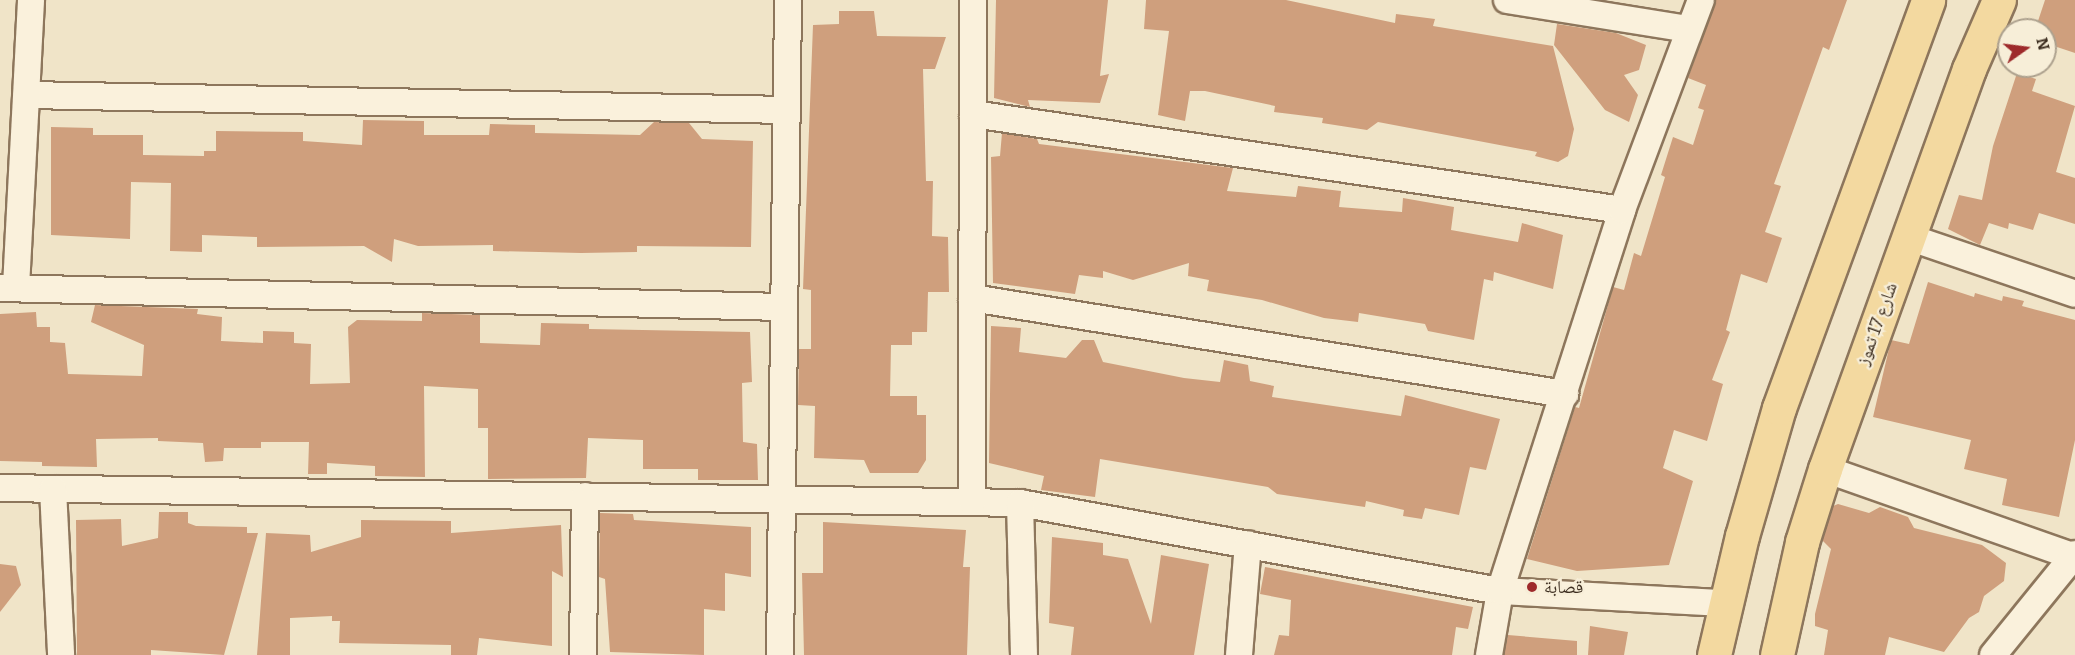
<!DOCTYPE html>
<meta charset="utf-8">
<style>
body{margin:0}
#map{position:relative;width:2075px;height:655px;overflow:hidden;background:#f0e4c8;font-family:Bitter,"Noto Naskh Arabic",serif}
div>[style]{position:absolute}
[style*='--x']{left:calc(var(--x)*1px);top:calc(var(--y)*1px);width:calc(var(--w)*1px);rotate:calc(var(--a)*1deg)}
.building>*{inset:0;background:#cf9f7d}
.roads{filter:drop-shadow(2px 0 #8d765c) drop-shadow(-2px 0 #8d765c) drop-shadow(0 2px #8d765c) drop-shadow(0 -2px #8d765c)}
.minor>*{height:26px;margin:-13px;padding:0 13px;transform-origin:13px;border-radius:13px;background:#faf1dc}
.major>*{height:33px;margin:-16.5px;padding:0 16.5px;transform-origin:16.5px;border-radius:16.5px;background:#f3d9a0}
.dots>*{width:16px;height:16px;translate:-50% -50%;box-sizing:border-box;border:3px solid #f7eed8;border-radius:50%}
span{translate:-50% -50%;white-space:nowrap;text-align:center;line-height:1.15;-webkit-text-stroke:4.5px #f7eed8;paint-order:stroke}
.street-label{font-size:18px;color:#3d2e20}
.poi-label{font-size:18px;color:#3d2e20}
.left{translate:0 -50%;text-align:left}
.north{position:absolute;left:1997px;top:18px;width:60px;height:60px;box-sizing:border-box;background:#f7eed8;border:2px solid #ada18e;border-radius:50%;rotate:76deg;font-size:16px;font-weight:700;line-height:24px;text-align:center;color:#3d2e20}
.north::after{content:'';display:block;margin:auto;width:21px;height:27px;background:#9e2a2b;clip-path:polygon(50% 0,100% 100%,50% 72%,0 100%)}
</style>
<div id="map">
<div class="building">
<i style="clip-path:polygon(996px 0,1108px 0,1100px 76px,1109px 74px,1100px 103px,1028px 100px,1030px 107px,994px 98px)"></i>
<i style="clip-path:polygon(1146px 0,1286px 0,1395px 23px,1396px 14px,1435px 19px,1433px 26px,1553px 46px,1574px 129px,1568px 156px,1558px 162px,1535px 156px,1537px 152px,1378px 122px,1367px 130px,1322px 123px,1323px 118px,1274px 112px,1275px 106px,1205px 91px,1190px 91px,1185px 121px,1158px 115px,1169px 31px,1144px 29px)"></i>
<i style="clip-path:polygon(1716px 0,1847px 0,1829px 50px,1823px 47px,1774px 184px,1781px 186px,1765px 232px,1782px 238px,1767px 283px,1741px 274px,1726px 330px,1730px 332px,1712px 380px,1723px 384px,1707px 441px,1674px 430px,1663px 468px,1693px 481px,1669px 565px,1577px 571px,1527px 559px,1575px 407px,1579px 408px,1613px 287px,1624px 290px,1634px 253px,1641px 256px,1665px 177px,1661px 175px,1673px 137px,1693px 145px,1704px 110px,1698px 108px,1706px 85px,1688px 78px)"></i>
<i style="clip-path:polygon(2045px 0,2075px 0,2075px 53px,2045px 43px,2045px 30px,2035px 30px)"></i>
<i style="clip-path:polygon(839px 11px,874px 11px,877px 36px,946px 37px,935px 69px,923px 69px,926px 181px,933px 181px,932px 236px,948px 237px,949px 292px,928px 292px,927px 332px,912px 332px,912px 345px,891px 345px,890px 396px,917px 396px,917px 415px,926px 415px,926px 460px,918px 473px,870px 473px,864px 460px,814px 458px,815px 406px,798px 405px,799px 349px,811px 349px,811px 290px,803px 289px,813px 25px,839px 24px)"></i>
<i style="clip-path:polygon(1557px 24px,1616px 33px,1646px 45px,1639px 70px,1624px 75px,1638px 95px,1629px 122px,1605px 110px,1554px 45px)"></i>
<i style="clip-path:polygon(2017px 73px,2036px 79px,2032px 91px,2075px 106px,2056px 172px,2075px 178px,2075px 224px,2039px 213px,2033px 230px,2009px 223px,2008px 229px,1989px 223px,1980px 245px,1948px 229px,1959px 195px,1982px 200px,1993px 146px)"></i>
<i style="clip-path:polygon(363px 120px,424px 121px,424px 135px,489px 135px,490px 124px,535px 125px,535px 133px,640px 135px,654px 122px,689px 123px,702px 139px,753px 141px,751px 247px,637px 246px,637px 252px,581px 253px,493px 251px,493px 245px,418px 246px,394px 239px,392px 262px,364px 246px,257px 247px,257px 237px,202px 235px,202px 252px,170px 251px,171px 183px,131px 182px,130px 239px,51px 235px,51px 127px,93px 128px,93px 135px,143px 135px,143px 155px,204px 156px,204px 151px,216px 151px,216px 131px,303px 132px,303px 141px,362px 145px)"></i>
<i style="clip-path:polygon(1002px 133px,1037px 139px,1039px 144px,1233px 168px,1227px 191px,1296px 197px,1298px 186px,1341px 191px,1339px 207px,1402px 212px,1403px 198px,1454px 207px,1451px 230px,1518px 242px,1522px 223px,1563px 235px,1553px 289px,1494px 272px,1493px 281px,1484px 279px,1474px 340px,1428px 331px,1425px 324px,1359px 313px,1358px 322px,1324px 318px,1262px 300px,1207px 291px,1209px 280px,1188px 276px,1189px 263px,1133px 280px,1103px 271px,1103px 278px,1079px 275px,1075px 294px,993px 283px,991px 157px,1000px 156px)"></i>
<i style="clip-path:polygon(1928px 282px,1974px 297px,1975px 293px,2002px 301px,2003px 296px,2024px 301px,2022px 306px,2075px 320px,2075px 440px,2059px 517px,2002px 505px,2007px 479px,1964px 469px,1971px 440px,1873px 417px,1891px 340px,1909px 344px)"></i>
<i style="clip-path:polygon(95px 305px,198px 309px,197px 314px,222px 317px,221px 341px,263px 343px,263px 331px,294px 332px,294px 343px,311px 344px,310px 384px,350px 383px,348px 327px,357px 320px,422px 321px,422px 313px,480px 315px,480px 343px,540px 345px,541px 323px,589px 324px,589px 329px,750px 332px,752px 382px,742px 383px,743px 442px,757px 444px,758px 480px,698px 480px,698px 469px,643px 469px,643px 440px,588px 438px,586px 478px,488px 479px,488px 428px,478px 428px,478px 389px,424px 386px,425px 477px,375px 476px,375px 466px,327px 463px,327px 474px,308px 474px,309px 442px,261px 442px,261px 448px,224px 448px,223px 461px,205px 462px,203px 443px,158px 441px,158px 438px,96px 439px,97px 467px,42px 466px,42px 462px,0 461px,0 314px,36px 312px,37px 327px,50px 327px,50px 342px,65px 343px,68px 374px,142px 376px,144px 345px,91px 322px)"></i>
<i style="clip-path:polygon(991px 326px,1021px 328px,1019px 352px,1066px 358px,1082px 340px,1094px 340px,1103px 362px,1184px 378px,1220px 382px,1224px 360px,1248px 365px,1250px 381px,1274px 386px,1272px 397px,1401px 416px,1405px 395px,1500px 419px,1486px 470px,1470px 467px,1459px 515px,1425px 508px,1422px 519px,1403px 516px,1404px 510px,1366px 501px,1365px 507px,1277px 494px,1268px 487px,1100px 459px,1095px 497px,1041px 490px,1044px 476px,989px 463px)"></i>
<i style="clip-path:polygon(1838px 504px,1869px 513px,1880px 507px,1908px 517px,1914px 528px,1982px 545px,2006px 563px,2004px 581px,1984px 596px,1979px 612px,1969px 618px,1944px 652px,1889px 637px,1885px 655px,1824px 655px,1828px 630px,1815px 626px,1815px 614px,1831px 549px,1822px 540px,1833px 506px)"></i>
<i style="clip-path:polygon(159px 512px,188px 512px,188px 523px,196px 526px,247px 527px,247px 533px,258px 533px,224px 655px,151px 650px,151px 655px,77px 655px,76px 520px,121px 519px,122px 546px,158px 538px)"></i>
<i style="clip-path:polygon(600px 513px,633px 514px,634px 520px,751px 527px,751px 577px,725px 573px,725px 611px,704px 609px,704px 655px,610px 652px,605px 579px,599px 577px)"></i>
<i style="clip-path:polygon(361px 520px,451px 521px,451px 533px,561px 525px,563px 577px,552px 571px,552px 646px,479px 638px,477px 655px,451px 655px,451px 645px,339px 643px,340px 621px,332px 621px,332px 616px,290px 618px,290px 655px,257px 655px,266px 533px,310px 535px,311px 552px,361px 537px)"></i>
<i style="clip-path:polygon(823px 522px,966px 530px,963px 567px,970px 567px,967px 655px,804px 655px,802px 573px,823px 573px)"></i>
<i style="clip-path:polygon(1052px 537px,1103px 543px,1103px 555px,1128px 559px,1151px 624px,1161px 555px,1209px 564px,1194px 655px,1071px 655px,1074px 627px,1049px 623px)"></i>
<i style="clip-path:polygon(0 564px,16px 566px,21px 585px,0 612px)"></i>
<i style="clip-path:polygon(1265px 567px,1473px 607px,1468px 629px,1456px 627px,1452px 655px,1274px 655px,1279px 635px,1289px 636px,1291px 600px,1260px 594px)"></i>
<i style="clip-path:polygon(1590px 626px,1628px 632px,1624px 655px,1588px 655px)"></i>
<i style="clip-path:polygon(1508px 635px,1577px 641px,1577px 655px,1504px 655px)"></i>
</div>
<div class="roads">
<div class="minor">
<i style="--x:1507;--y:0;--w:183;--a:9.1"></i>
<i style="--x:27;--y:95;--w:759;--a:1.13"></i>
<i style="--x:973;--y:114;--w:656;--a:8.41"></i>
<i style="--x:1908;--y:237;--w:176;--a:18.8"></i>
<i style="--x:16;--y:287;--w:287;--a:-87"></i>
<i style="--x:0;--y:288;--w:784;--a:1.39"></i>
<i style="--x:972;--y:298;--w:601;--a:9.2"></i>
<i style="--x:1825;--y:469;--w:262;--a:19.4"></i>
<i style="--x:0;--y:488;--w:1020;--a:0.84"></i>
<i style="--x:1020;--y:503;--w:488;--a:10.4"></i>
<i style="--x:1500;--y:591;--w:225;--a:3.1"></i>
<i style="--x:53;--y:489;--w:166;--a:87.2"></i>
<i style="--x:972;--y:501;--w:501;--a:-89.89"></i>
<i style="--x:1020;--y:503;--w:152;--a:88.5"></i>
<i style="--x:583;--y:655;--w:159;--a:-89.3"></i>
<i style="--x:780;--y:655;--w:655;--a:-89.3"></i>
<i style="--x:1239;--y:655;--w:111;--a:-85.4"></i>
<i style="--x:1489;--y:655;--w:65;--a:-80.2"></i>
<i style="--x:1500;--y:591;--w:400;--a:-72.2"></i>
<i style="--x:1622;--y:210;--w:224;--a:-69.4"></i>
<i style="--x:1993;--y:655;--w:130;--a:-50.9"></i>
</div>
<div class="major">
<i style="--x:1714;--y:655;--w:122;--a:-76.8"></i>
<i style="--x:1742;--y:536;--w:133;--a:-73.9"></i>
<i style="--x:1779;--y:408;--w:434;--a:-69.9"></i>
<i style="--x:1777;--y:655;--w:116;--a:-77.5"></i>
<i style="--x:1802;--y:542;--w:77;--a:-72.5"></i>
<i style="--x:1825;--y:469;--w:425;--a:-70.2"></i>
<i style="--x:1969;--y:69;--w:75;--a:-66.5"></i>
</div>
</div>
<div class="dots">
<i style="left:1532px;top:587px;background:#9e2a2b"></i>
</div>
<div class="street-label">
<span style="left:1877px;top:324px;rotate:-70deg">شارع 17 تموز</span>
</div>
<div class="poi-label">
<span class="left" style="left:1544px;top:587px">قصابة</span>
</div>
<div class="north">N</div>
</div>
